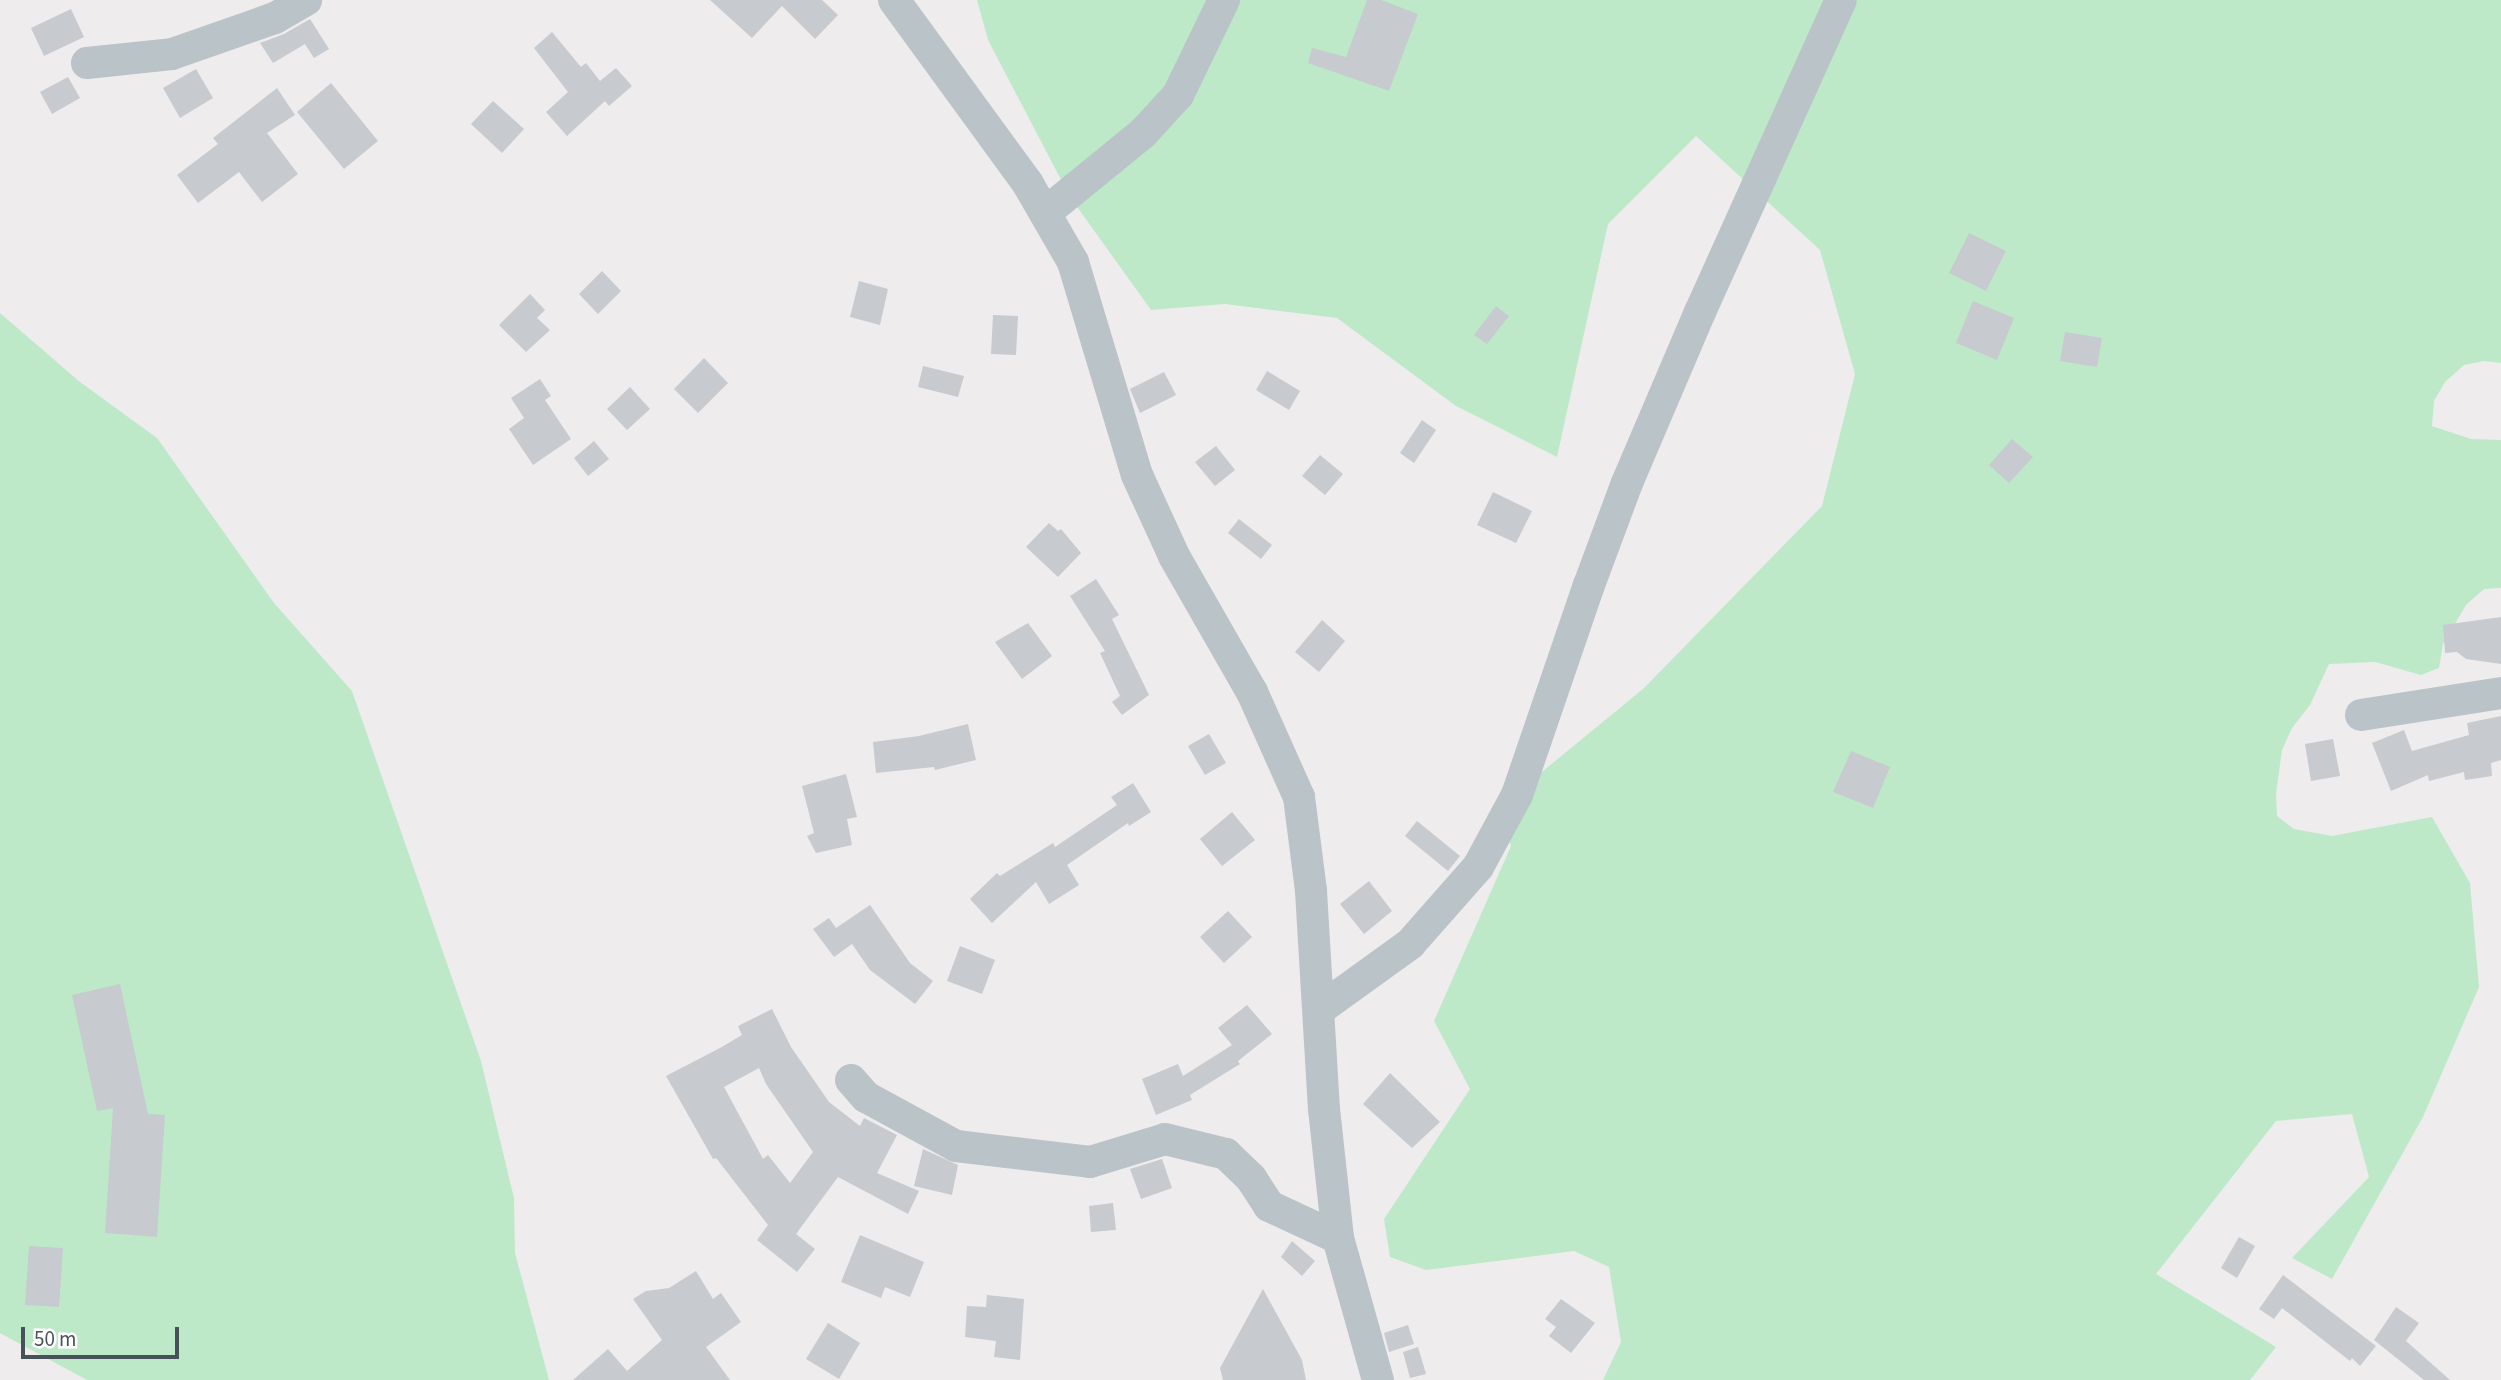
<!DOCTYPE html>
<style>
body{margin:0}
#map{position:relative;width:2501px;height:1380px;overflow:hidden;background:#efeced;font-family:"Source Sans 3",sans-serif}
div>[style]{position:absolute}
[style*='--x']{left:calc(var(--x)*1px);top:calc(var(--y)*1px);width:calc(var(--w)*1px);rotate:calc(var(--a)*1deg)}
.green>*{inset:0;background:#bee9c8}
.building>*{inset:0;background:#c7cacf}
.minor>*{height:32px;margin:-16px;padding:0 16px;transform-origin:16px;border-radius:16px;background:#b9c3c8}
span{translate:-50% -50%;white-space:nowrap;text-align:center;line-height:1.15;-webkit-text-stroke:5px #fff;paint-order:stroke}
.scale{position:absolute;left:21px;top:1327px;width:158px;height:32px;box-sizing:border-box;border:4px solid #475258;border-top:0;padding-left:9px;font-size:21px;line-height:24px;white-space:nowrap;color:#475258;-webkit-text-stroke:5px #fff;paint-order:stroke}
</style>
<div id="map">
<div class="green">
<i style="clip-path:polygon(977px 0,2501px 0,2501px 363px,2484px 361px,2464px 365px,2445px 382px,2434px 401px,2432px 426px,2471px 439px,2501px 440px,2501px 588px,2484px 589px,2466px 605px,2443px 644px,2439px 668px,2421px 675px,2375px 662px,2329px 664px,2310px 705px,2292px 728px,2282px 750px,2276px 794px,2277px 816px,2294px 829px,2332px 836px,2432px 817px,2470px 883px,2479px 987px,2423px 1117px,2332px 1279px,2292px 1258px,2369px 1177px,2352px 1114px,2276px 1121px,2156px 1274px,2276px 1347px,2250px 1380px,1603px 1380px,1621px 1342px,1609px 1267px,1574px 1251px,1426px 1270px,1390px 1257px,1384px 1219px,1470px 1089px,1434px 1021px,1511px 846px,1499px 807px,1643px 689px,1822px 506px,1855px 374px,1820px 250px,1696px 136px,1608px 224px,1557px 457px,1456px 406px,1337px 318px,1225px 304px,1151px 310px,1070px 197px,988px 40px)"></i>
<i style="clip-path:polygon(0 313px,80px 382px,157px 438px,274px 603px,352px 691px,481px 1061px,514px 1198px,515px 1253px,549px 1380px,87px 1380px,0 1333px)"></i>
</div>
<div class="building">
<i style="clip-path:polygon(710px 0,822px 0,838px 15px,815px 39px,782px 6px,752px 38px)"></i>
<i style="clip-path:polygon(1367px 0,1381px 0,1418px 14px,1389px 91px,1308px 63px,1312px 48px,1346px 57px)"></i>
<i style="clip-path:polygon(71px 9px,84px 37px,44px 56px,31px 28px)"></i>
<i style="clip-path:polygon(310px 19px,329px 49px,314px 58px,305px 44px,273px 63px,260px 43px,284px 34px)"></i>
<i style="clip-path:polygon(552px 32px,581px 67px,586px 63px,600px 81px,616px 68px,632px 86px,609px 106px,605px 101px,567px 136px,546px 112px,568px 92px,534px 48px)"></i>
<i style="clip-path:polygon(196px 69px,213px 98px,180px 118px,163px 88px)"></i>
<i style="clip-path:polygon(68px 77px,80px 98px,52px 114px,40px 92px)"></i>
<i style="clip-path:polygon(331px 83px,378px 141px,344px 169px,297px 112px)"></i>
<i style="clip-path:polygon(277px 88px,295px 115px,267px 133px,298px 174px,262px 202px,239px 172px,198px 203px,177px 175px,218px 144px,213px 138px)"></i>
<i style="clip-path:polygon(493px 101px,524px 129px,502px 153px,471px 124px)"></i>
<i style="clip-path:polygon(1969px 233px,2006px 251px,1986px 291px,1949px 273px)"></i>
<i style="clip-path:polygon(602px 271px,621px 291px,598px 314px,579px 294px)"></i>
<i style="clip-path:polygon(859px 281px,888px 289px,880px 325px,850px 317px)"></i>
<i style="clip-path:polygon(530px 294px,545px 310px,537px 318px,550px 330px,526px 352px,499px 325px)"></i>
<i style="clip-path:polygon(1973px 301px,2014px 318px,1997px 360px,1956px 343px)"></i>
<i style="clip-path:polygon(1496px 306px,1509px 316px,1487px 344px,1474px 335px)"></i>
<i style="clip-path:polygon(993px 315px,1018px 316px,1016px 355px,991px 354px)"></i>
<i style="clip-path:polygon(2065px 332px,2102px 338px,2097px 367px,2060px 361px)"></i>
<i style="clip-path:polygon(704px 358px,728px 383px,698px 413px,674px 389px)"></i>
<i style="clip-path:polygon(923px 366px,964px 376px,958px 397px,918px 387px)"></i>
<i style="clip-path:polygon(1267px 371px,1300px 391px,1289px 410px,1256px 390px)"></i>
<i style="clip-path:polygon(1164px 372px,1176px 395px,1140px 413px,1130px 389px)"></i>
<i style="clip-path:polygon(540px 379px,551px 396px,545px 400px,571px 439px,533px 465px,509px 429px,524px 418px,511px 398px)"></i>
<i style="clip-path:polygon(630px 387px,650px 409px,627px 430px,607px 409px)"></i>
<i style="clip-path:polygon(1422px 420px,1436px 430px,1414px 463px,1400px 453px)"></i>
<i style="clip-path:polygon(2012px 439px,2033px 457px,2009px 483px,1989px 465px)"></i>
<i style="clip-path:polygon(594px 441px,609px 459px,588px 476px,574px 458px)"></i>
<i style="clip-path:polygon(1216px 446px,1235px 470px,1215px 486px,1195px 462px)"></i>
<i style="clip-path:polygon(1320px 455px,1343px 474px,1325px 495px,1302px 476px)"></i>
<i style="clip-path:polygon(1493px 492px,1532px 511px,1516px 543px,1477px 525px)"></i>
<i style="clip-path:polygon(1239px 519px,1272px 545px,1261px 559px,1228px 533px)"></i>
<i style="clip-path:polygon(1049px 523px,1058px 531px,1061px 529px,1081px 553px,1058px 577px,1026px 547px)"></i>
<i style="clip-path:polygon(1096px 579px,1119px 615px,1112px 619px,1149px 695px,1122px 715px,1112px 702px,1120px 696px,1100px 653px,1105px 651px,1070px 596px)"></i>
<i style="clip-path:polygon(2501px 617px,2501px 664px,2466px 659px,2457px 652px,2445px 653px,2443px 625px)"></i>
<i style="clip-path:polygon(1322px 620px,1345px 641px,1319px 672px,1295px 652px)"></i>
<i style="clip-path:polygon(1028px 623px,1052px 656px,1022px 679px,995px 642px)"></i>
<i style="clip-path:polygon(2501px 716px,2501px 760px,2491px 763px,2492px 776px,2465px 780px,2464px 772px,2429px 781px,2428px 775px,2391px 791px,2372px 743px,2404px 730px,2412px 751px,2469px 735px,2467px 723px)"></i>
<i style="clip-path:polygon(968px 724px,976px 760px,935px 770px,934px 767px,876px 773px,873px 742px,919px 736px)"></i>
<i style="clip-path:polygon(1209px 734px,1226px 763px,1205px 775px,1188px 746px)"></i>
<i style="clip-path:polygon(2333px 739px,2340px 776px,2311px 781px,2305px 744px)"></i>
<i style="clip-path:polygon(1851px 751px,1890px 767px,1873px 808px,1833px 792px)"></i>
<i style="clip-path:polygon(846px 774px,857px 817px,847px 819px,852px 845px,816px 853px,807px 836px,814px 833px,802px 786px)"></i>
<i style="clip-path:polygon(1133px 783px,1151px 812px,1129px 826px,1128px 823px,1067px 865px,1079px 885px,1049px 904px,1036px 882px,992px 923px,970px 899px,997px 873px,1000px 876px,1053px 843px,1055px 847px,1117px 805px,1111px 797px)"></i>
<i style="clip-path:polygon(1232px 812px,1255px 840px,1222px 866px,1200px 839px)"></i>
<i style="clip-path:polygon(1417px 821px,1460px 856px,1448px 871px,1405px 836px)"></i>
<i style="clip-path:polygon(1369px 881px,1392px 911px,1364px 934px,1340px 904px)"></i>
<i style="clip-path:polygon(870px 905px,910px 963px,933px 981px,915px 1004px,870px 970px,852px 944px,834px 957px,813px 929px,829px 918px,836px 928px)"></i>
<i style="clip-path:polygon(1228px 911px,1252px 937px,1224px 963px,1200px 937px)"></i>
<i style="clip-path:polygon(960px 946px,995px 960px,982px 994px,947px 981px)"></i>
<i style="clip-path:polygon(120px 984px,148px 1114px,165px 1115px,157px 1237px,105px 1233px,113px 1108px,97px 1111px,72px 995px)"></i>
<i style="clip-path:polygon(1247px 1005px,1272px 1034px,1238px 1061px,1240px 1064px,1190px 1095px,1192px 1100px,1156px 1115px,1142px 1079px,1178px 1064px,1183px 1076px,1232px 1045px,1218px 1028px)"></i>
<i style="clip-path:polygon(evenodd,772px 1009px,791px 1047px,829px 1102px,860px 1126px,864px 1118px,897px 1135px,877px 1173px,919px 1191px,908px 1214px,838px 1177px,796px 1234px,815px 1249px,797px 1272px,757px 1240px,768px 1225px,716px 1158px,713px 1159px,666px 1076px,720px 1048px,742px 1035px,738px 1026px,772px 1009px,759px 1068px,766px 1084px,813px 1152px,790px 1183px,768px 1155px,763px 1159px,724px 1087px,759px 1068px)"></i>
<i style="clip-path:polygon(1390px 1073px,1440px 1122px,1412px 1148px,1363px 1104px)"></i>
<i style="clip-path:polygon(923px 1149px,958px 1165px,952px 1195px,914px 1186px)"></i>
<i style="clip-path:polygon(1162px 1159px,1172px 1188px,1141px 1199px,1130px 1169px)"></i>
<i style="clip-path:polygon(1113px 1203px,1116px 1230px,1091px 1232px,1089px 1206px)"></i>
<i style="clip-path:polygon(860px 1235px,924px 1262px,910px 1297px,885px 1287px,881px 1298px,841px 1282px)"></i>
<i style="clip-path:polygon(2239px 1237px,2255px 1246px,2237px 1278px,2221px 1268px)"></i>
<i style="clip-path:polygon(1292px 1241px,1315px 1261px,1302px 1276px,1281px 1257px)"></i>
<i style="clip-path:polygon(29px 1246px,63px 1248px,59px 1307px,25px 1305px)"></i>
<i style="clip-path:polygon(696px 1271px,713px 1299px,721px 1293px,741px 1322px,706px 1347px,730px 1380px,573px 1380px,608px 1349px,627px 1371px,662px 1340px,633px 1299px,646px 1291px,669px 1288px)"></i>
<i style="clip-path:polygon(2283px 1275px,2376px 1346px,2360px 1366px,2352px 1358px,2350px 1361px,2282px 1308px,2274px 1319px,2259px 1309px)"></i>
<i style="clip-path:polygon(1263px 1289px,1302px 1360px,1306px 1380px,1223px 1380px,1220px 1368px)"></i>
<i style="clip-path:polygon(987px 1295px,1024px 1299px,1020px 1360px,994px 1357px,996px 1341px,965px 1337px,967px 1306px,986px 1307px)"></i>
<i style="clip-path:polygon(1561px 1299px,1595px 1323px,1571px 1353px,1549px 1336px,1556px 1327px,1545px 1319px)"></i>
<i style="clip-path:polygon(2396px 1307px,2419px 1323px,2406px 1341px,2450px 1380px,2424px 1380px,2374px 1340px)"></i>
<i style="clip-path:polygon(828px 1323px,860px 1343px,839px 1379px,806px 1359px)"></i>
<i style="clip-path:polygon(1408px 1325px,1414px 1344px,1389px 1352px,1384px 1333px)"></i>
<i style="clip-path:polygon(1418px 1347px,1426px 1374px,1410px 1378px,1403px 1352px)"></i>
</div>
<div class="minor">
<i style="--x:894;--y:0;--w:228;--a:53.9"></i>
<i style="--x:1028;--y:184;--w:90;--a:60"></i>
<i style="--x:1073;--y:262;--w:222;--a:73.3"></i>
<i style="--x:1137;--y:475;--w:89;--a:65.4"></i>
<i style="--x:1174;--y:556;--w:157;--a:60.2"></i>
<i style="--x:1252;--y:692;--w:115;--a:65.9"></i>
<i style="--x:1299;--y:797;--w:95;--a:82.7"></i>
<i style="--x:1311;--y:891;--w:218;--a:86.6"></i>
<i style="--x:1324;--y:1109;--w:130;--a:83.8"></i>
<i style="--x:1338;--y:1238;--w:148;--a:74.3"></i>
<i style="--x:87;--y:63;--w:85;--a:-6"></i>
<i style="--x:172;--y:54;--w:109;--a:-19.3"></i>
<i style="--x:275;--y:18;--w:36;--a:-30"></i>
<i style="--x:1045;--y:213;--w:127;--a:-39.2"></i>
<i style="--x:1143;--y:133;--w:52;--a:-47.4"></i>
<i style="--x:1178;--y:95;--w:106;--a:-64.2"></i>
<i style="--x:2361;--y:715;--w:142;--a:-8.9"></i>
<i style="--x:1320;--y:1009;--w:111;--a:-35.8"></i>
<i style="--x:1410;--y:944;--w:103;--a:-48.6"></i>
<i style="--x:1478;--y:867;--w:82;--a:-61.6"></i>
<i style="--x:1517;--y:795;--w:222;--a:-71.1"></i>
<i style="--x:1589;--y:585;--w:109;--a:-69.6"></i>
<i style="--x:1627;--y:483;--w:186;--a:-66.9"></i>
<i style="--x:1700;--y:312;--w:342;--a:-65.7"></i>
<i style="--x:851;--y:1080;--w:23;--a:49"></i>
<i style="--x:866;--y:1097;--w:102;--a:28.6"></i>
<i style="--x:956;--y:1146;--w:135;--a:6.8"></i>
<i style="--x:1090;--y:1162;--w:78;--a:-17"></i>
<i style="--x:1165;--y:1139;--w:63;--a:13.8"></i>
<i style="--x:1226;--y:1154;--w:35;--a:44"></i>
<i style="--x:1251;--y:1178;--w:33;--a:57"></i>
<i style="--x:1269;--y:1206;--w:76;--a:24.9"></i>
</div>
<div class="scale">50 m</div>
</div>
